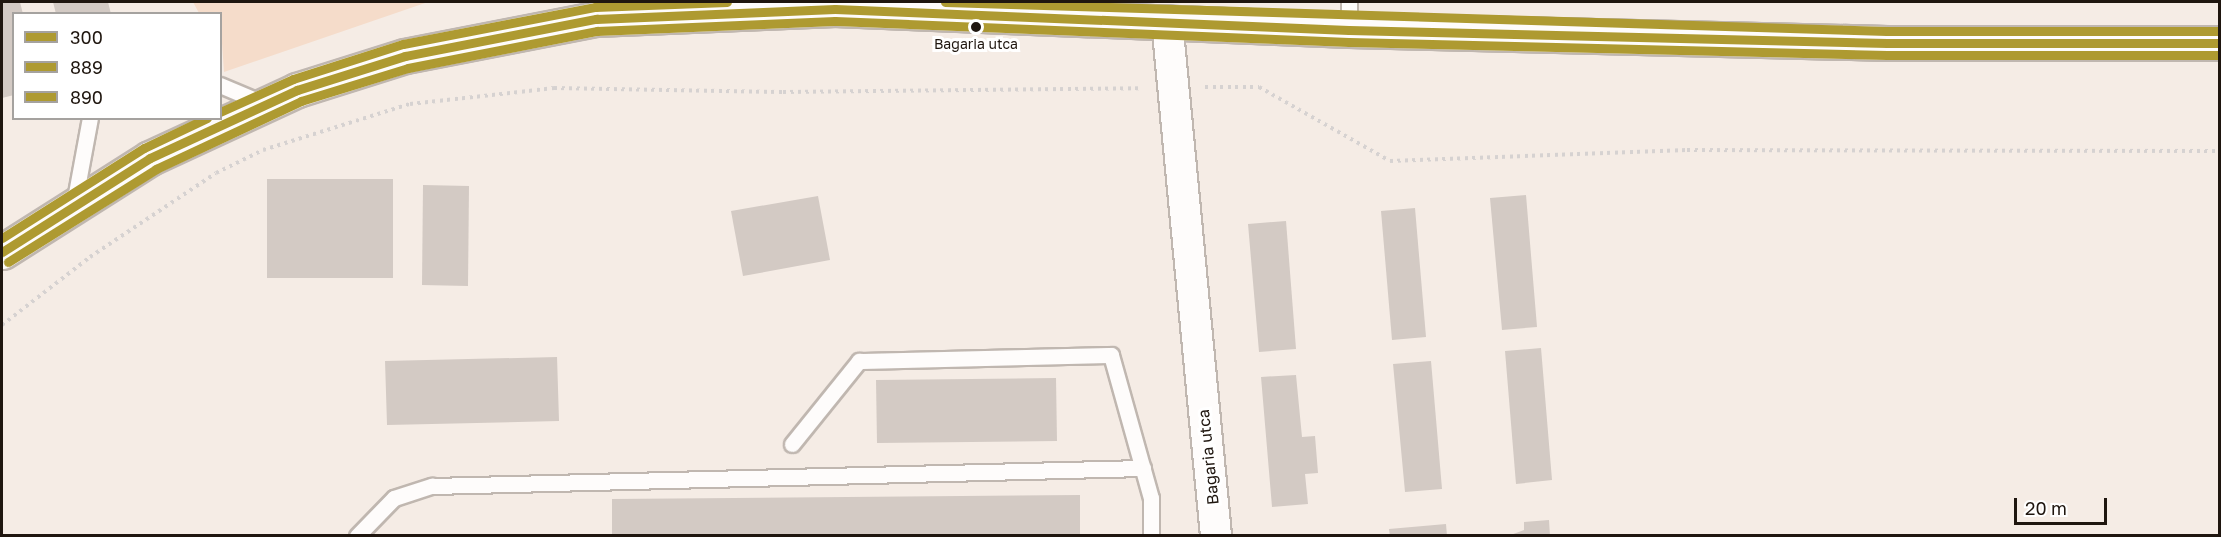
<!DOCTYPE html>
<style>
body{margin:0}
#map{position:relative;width:2221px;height:537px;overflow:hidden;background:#f5ece5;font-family:"Golos Text",sans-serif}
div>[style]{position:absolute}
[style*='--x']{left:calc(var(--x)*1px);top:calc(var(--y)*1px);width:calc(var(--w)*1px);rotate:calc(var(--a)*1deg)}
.green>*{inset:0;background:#f5dcca}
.building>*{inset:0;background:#d3cac4}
.path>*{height:4px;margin-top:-2px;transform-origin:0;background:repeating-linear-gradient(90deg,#d6d2d1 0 3px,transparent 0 7.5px)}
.roads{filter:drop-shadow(2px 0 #c0b7b0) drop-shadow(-2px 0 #c0b7b0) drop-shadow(0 2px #c0b7b0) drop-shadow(0 -2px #c0b7b0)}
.lane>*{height:15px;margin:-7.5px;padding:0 7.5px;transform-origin:7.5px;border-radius:7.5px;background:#fefcfb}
.street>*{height:30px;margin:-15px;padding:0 15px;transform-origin:15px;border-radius:15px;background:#fefcfb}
.primary>*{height:33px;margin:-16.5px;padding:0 16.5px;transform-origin:16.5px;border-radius:16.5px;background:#fefcfb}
.bus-1>*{height:9px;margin:-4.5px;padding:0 4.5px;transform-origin:4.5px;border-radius:4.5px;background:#ae9a31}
.bus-2>*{height:9px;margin:-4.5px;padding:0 4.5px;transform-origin:4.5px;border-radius:4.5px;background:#ae9a31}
.bus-3>*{height:9px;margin:-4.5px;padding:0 4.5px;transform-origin:4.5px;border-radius:4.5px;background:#ae9a31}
.dots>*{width:16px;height:16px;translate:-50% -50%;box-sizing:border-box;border:3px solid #fff;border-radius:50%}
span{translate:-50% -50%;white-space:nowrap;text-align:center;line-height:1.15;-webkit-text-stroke:6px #fff;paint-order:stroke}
.bus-label{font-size:14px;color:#1f160f}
.street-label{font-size:16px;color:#1f160f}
.frame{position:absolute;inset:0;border:3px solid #1f160f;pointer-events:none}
.legend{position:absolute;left:12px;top:12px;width:210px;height:108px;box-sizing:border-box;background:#fff;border:2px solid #a5a29f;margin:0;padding:8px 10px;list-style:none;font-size:18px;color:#1f160f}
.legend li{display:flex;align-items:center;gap:12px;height:30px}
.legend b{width:30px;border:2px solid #a5a29f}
.scale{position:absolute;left:2014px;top:498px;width:93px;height:27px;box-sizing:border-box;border:3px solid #1f160f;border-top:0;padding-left:8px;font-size:18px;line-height:21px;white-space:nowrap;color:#1f160f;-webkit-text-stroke:4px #fff;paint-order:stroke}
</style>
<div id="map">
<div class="green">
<i style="clip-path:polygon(193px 2px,428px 2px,224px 72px,220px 14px,199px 13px)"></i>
</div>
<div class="building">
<i style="clip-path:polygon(2px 2px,20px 2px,23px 14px,14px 14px,14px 95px,2px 98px)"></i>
<i style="clip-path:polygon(53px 2px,108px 2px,111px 14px,56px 14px)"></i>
<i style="clip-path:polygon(267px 179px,393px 179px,393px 278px,267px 278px)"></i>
<i style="clip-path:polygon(423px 185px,469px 186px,468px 286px,422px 285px)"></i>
<i style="clip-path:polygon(1526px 195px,1537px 327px,1502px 330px,1490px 198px)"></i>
<i style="clip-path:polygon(818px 196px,830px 260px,743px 276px,731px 211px)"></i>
<i style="clip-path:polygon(1415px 208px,1426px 337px,1392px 340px,1381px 211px)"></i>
<i style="clip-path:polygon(1286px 221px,1296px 349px,1259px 352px,1248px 224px)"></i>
<i style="clip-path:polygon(1541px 348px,1552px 480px,1516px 484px,1505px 351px)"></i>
<i style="clip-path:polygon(557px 357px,559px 421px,387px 425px,385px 361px)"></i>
<i style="clip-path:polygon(1431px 361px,1442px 489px,1405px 492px,1393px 364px)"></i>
<i style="clip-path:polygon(1296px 375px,1302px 437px,1315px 436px,1318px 473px,1305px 474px,1308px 504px,1272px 507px,1261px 377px)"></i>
<i style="clip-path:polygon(1056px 378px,1057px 441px,877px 443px,876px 380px)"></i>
<i style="clip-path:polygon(1080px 495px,1080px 536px,612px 536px,612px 499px)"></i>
<i style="clip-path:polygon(1549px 520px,1550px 536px,1508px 536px,1524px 530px,1524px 522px)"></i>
<i style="clip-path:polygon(1446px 524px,1447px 536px,1390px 536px,1389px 529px)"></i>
</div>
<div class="path">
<i style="--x:1205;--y:87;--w:54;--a:0"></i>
<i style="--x:1259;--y:87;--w:150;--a:29.5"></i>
<i style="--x:1390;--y:161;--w:297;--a:-2.1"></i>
<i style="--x:1687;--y:150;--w:533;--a:0.11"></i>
<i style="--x:2;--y:325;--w:111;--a:-37.7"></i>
<i style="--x:90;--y:257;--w:151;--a:-33.7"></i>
<i style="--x:216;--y:173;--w:52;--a:-26.1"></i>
<i style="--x:263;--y:150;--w:154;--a:-17.4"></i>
<i style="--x:410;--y:104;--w:145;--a:-6.3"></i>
<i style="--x:554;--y:88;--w:229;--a:1"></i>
<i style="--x:783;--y:92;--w:360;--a:-0.6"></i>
</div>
<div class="roads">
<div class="lane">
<i style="--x:1349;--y:30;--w:28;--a:-90"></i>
<i style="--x:220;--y:85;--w:49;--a:22.9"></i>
<i style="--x:74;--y:204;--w:87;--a:-79.5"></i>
<i style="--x:792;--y:444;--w:107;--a:-51.1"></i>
<i style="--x:859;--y:361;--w:252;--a:-1.4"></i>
<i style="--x:1111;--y:355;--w:148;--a:74.4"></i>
<i style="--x:1151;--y:498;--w:38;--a:90"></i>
<i style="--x:357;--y:536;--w:53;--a:-45.8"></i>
<i style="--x:394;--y:498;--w:40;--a:-18"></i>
<i style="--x:432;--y:486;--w:711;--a:-1.45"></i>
</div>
<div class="street">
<i style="--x:1167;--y:21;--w:517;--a:84.56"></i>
</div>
<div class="primary">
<i style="--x:2;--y:252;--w:175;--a:-32.4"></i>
<i style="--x:150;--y:158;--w:162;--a:-24.8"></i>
<i style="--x:297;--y:90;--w:113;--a:-17.5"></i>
<i style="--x:405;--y:56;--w:195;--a:-11"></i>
<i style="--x:596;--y:19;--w:239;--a:-2.4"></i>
<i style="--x:835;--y:9;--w:514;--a:2.34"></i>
<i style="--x:1349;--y:30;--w:538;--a:1.38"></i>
<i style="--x:1887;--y:43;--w:333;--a:0"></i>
</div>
</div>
<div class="bus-1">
<i style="--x:2;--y:252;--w:175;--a:-32.4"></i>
<i style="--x:150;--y:158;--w:162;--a:-24.8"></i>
<i style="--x:297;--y:90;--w:113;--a:-17.5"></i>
<i style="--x:405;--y:56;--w:195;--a:-11"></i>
<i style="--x:596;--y:19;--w:239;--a:-2.4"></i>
<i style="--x:835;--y:9;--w:514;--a:2.34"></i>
<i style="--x:1349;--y:30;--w:538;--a:1.38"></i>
<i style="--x:1887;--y:43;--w:333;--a:0"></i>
</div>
<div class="bus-2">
<i style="--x:8;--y:262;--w:175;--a:-32.1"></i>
<i style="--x:156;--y:169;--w:160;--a:-25.1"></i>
<i style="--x:301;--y:101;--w:112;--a:-17.1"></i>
<i style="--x:408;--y:68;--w:193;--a:-11.1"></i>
<i style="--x:597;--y:31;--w:238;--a:-2.4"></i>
<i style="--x:835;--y:21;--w:514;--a:2.34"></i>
<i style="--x:1349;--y:42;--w:538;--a:1.38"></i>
<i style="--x:1887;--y:55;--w:333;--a:0"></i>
</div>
<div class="bus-3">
<i style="--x:945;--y:2;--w:942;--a:1.76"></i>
<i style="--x:1887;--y:31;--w:333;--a:0"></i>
<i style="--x:220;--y:112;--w:80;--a:-24.3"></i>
<i style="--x:293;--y:79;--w:115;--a:-17.7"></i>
<i style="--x:403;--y:44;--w:196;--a:-10.9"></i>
<i style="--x:595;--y:7;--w:132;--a:-2.2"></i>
<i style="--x:2;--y:238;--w:168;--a:-32.4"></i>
<i style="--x:144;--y:148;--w:70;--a:-25.5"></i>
</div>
<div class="dots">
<i style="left:976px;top:27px;background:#1f160f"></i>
</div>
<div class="bus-label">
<span style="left:976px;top:44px">Bagaria utca</span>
</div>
<div class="street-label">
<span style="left:1208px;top:457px;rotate:-96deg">Bagaria utca</span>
</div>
<div class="frame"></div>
<ul class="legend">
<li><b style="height:8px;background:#ae9a31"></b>300</li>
<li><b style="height:8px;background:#ae9a31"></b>889</li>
<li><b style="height:8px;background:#ae9a31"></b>890</li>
</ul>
<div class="scale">20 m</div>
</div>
